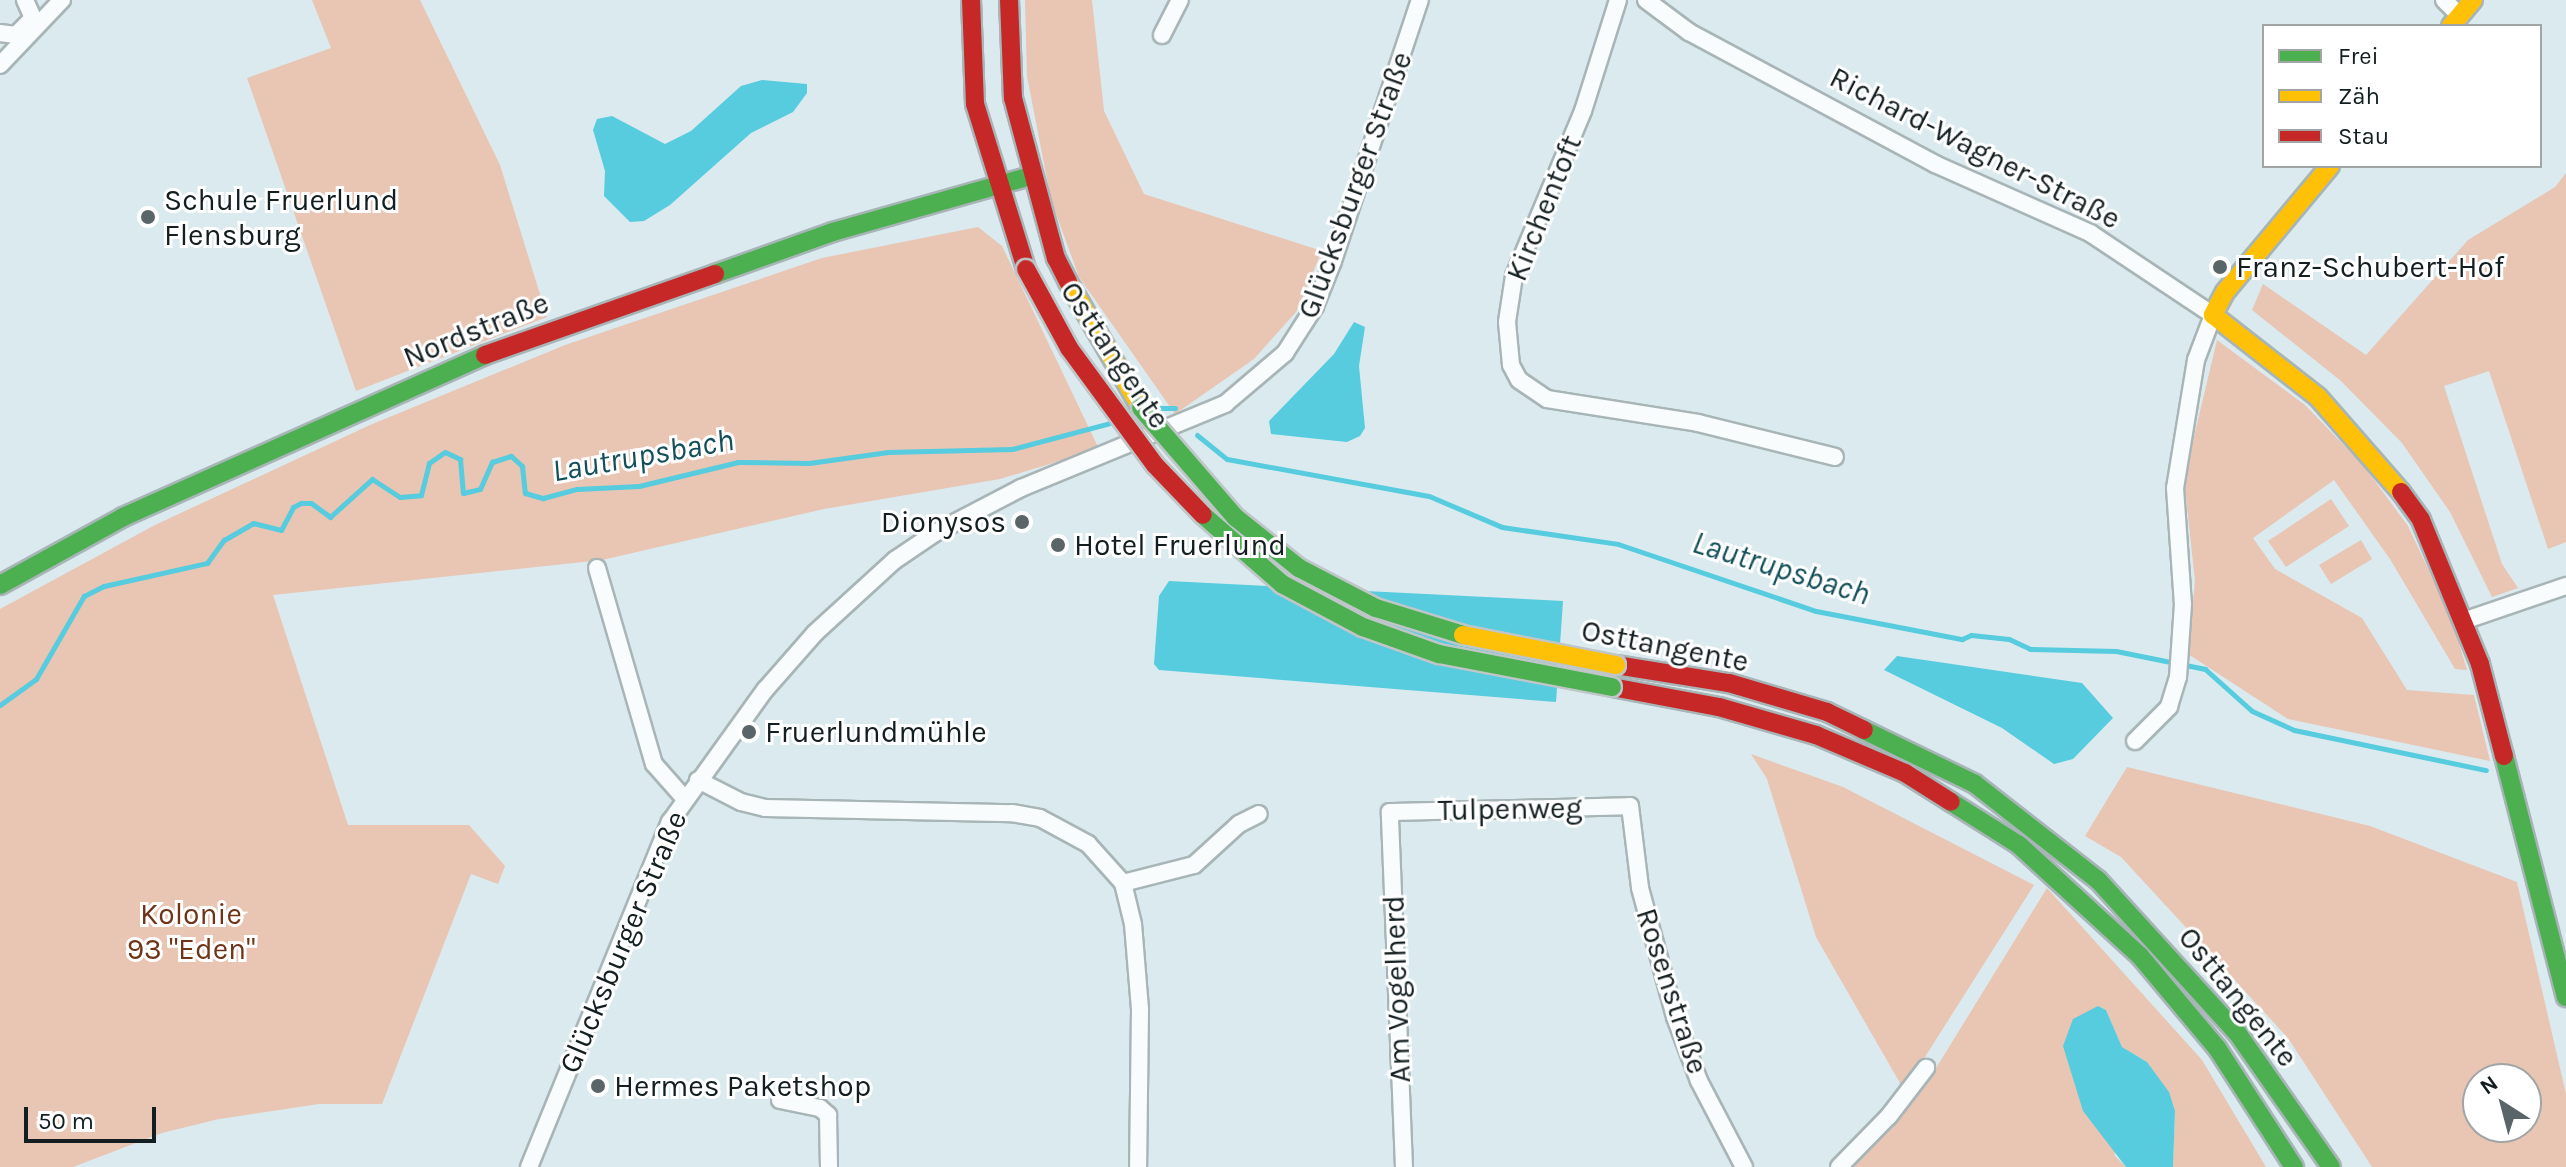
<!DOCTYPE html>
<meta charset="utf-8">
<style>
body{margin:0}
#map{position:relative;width:2566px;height:1167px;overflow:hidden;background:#daeaee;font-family:Karla,sans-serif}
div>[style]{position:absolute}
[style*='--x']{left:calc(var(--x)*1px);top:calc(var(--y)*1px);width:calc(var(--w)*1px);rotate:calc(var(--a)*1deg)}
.green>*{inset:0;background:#e9c5b3}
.water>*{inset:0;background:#56ccde}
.stream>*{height:5px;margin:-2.5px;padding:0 2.5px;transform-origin:2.5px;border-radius:2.5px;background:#56ccde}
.roads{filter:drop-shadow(2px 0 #a8b5b7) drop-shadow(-2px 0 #a8b5b7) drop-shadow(0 2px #a8b5b7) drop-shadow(0 -2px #a8b5b7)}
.street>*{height:16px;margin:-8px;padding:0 8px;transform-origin:8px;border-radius:8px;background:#f9fcfc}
.fast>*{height:18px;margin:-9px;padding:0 9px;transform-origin:9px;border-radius:9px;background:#4caf50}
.slow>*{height:18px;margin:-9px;padding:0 9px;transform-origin:9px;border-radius:9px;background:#ffc107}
.jam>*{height:18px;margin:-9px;padding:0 9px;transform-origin:9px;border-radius:9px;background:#c62828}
.bridges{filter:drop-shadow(2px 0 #bec6c8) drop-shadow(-2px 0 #bec6c8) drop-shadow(0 2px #bec6c8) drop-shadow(0 -2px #bec6c8)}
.fast-bridge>*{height:18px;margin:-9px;padding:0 9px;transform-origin:9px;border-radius:9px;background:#4caf50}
.slow-bridge>*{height:18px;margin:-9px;padding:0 9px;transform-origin:9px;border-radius:9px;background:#ffc107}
.jam-bridge>*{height:18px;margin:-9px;padding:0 9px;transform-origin:9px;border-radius:9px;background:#c62828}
.dots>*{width:22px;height:22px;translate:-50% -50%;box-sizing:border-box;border:4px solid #fff;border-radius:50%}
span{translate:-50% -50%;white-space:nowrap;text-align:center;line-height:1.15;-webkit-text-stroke:6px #fff;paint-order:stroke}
.street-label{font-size:30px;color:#131e20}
.poi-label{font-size:30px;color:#131e20}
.left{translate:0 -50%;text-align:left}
.right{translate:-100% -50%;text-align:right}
.park-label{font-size:30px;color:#6f3417}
.water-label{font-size:32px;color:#124f59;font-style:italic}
.legend{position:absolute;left:2262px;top:24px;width:280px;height:144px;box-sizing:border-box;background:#fff;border:2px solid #a1a5a6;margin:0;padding:10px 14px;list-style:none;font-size:24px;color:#131e20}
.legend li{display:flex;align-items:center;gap:16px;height:40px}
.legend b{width:40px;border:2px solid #a1a5a6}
.north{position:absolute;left:2462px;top:1063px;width:80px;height:80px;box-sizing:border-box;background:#fff;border:2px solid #a1a5a6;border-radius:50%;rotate:324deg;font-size:22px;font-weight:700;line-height:32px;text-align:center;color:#131e20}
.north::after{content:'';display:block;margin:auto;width:28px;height:36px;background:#596568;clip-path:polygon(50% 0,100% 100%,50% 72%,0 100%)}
.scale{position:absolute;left:24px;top:1107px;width:132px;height:36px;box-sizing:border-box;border:4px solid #131e20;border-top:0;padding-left:10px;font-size:24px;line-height:28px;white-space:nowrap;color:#131e20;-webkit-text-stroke:6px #fff;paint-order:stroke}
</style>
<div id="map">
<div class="green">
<i style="clip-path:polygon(312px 0,420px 0,500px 165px,547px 317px,356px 391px,247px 78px,331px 48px)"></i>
<i style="clip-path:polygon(1025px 0,1092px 0,1104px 111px,1144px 194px,1322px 251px,1296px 312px,1254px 359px,1175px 414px,1079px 277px,1051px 200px,1027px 76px)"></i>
<i style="clip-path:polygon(2566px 173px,2566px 542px,2548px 549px,2489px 371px,2444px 386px,2502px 564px,2518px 588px,2492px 597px,2450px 512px,2402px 443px,2341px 381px,2252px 310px,2263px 284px,2366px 355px,2468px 240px,2555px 187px)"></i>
<i style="clip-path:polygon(978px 227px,1002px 246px,1099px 449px,1000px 479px,824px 509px,602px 560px,273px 595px,348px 825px,469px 825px,505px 866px,498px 884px,471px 874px,382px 1104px,319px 1104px,219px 1119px,162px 1133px,73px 1167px,0 1167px,0 609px,155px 525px,370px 425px,565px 345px,822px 258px)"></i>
<i style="clip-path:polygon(2217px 340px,2305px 405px,2363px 465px,2408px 526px,2452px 620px,2467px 670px,2455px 669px,2390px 559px,2334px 480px,2253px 538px,2275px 569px,2362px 618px,2407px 690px,2474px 695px,2490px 761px,2288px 719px,2188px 654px,2195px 581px,2184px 479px)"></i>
<i style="clip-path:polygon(2331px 499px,2349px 526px,2286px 567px,2268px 541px)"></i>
<i style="clip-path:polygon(2361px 540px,2372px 559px,2331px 584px,2319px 565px)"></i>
<i style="clip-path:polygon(1751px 754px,1843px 787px,2034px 885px,1904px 1090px,1816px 937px,1767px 779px)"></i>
<i style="clip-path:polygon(evenodd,2127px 767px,2370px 826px,2517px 882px,2566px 1094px,2566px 1167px,2372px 1167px,2288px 1038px,2121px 857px,2085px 836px,2127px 767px,2478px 1079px,2526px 1079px,2526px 1127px,2478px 1127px,2478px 1079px)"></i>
<i style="clip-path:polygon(2047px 888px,2202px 1060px,2266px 1167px,2173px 1167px,2175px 1111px,2147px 1062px,2122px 1047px,2106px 1010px,2098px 1006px,2115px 1156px,2126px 1167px,1849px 1167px,1933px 1073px)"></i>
</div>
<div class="water">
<i style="clip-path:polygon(762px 80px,807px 84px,807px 93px,793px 112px,751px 133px,670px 205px,644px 221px,630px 222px,604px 196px,605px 171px,593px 130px,597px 119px,612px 116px,665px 144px,691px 131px,741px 86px)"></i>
<i style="clip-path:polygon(1354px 322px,1365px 327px,1359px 366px,1365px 428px,1360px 436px,1347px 442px,1271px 434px,1269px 421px,1334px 354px)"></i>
<i style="clip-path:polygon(1169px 581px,1563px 601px,1556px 702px,1159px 670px,1154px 664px,1159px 596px)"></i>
<i style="clip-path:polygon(1897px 656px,2082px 683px,2113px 718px,2073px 759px,2054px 764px,2002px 728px,1884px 670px)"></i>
<i style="clip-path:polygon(2098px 1006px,2106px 1010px,2122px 1047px,2147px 1062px,2169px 1092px,2175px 1111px,2173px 1167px,2126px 1167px,2083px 1111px,2063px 1046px,2073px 1019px)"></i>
</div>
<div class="stream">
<i style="--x:1153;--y:408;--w:22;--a:0"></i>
<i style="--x:1197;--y:435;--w:38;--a:39"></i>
<i style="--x:1227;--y:459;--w:205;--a:10.4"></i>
<i style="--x:1429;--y:496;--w:79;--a:23"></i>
<i style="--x:1502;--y:527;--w:117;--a:8.3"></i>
<i style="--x:1618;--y:544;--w:209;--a:18.7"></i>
<i style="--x:1816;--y:611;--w:149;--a:10.9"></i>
<i style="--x:1962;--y:639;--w:10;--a:-24"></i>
<i style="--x:1971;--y:635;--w:38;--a:6"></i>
<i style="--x:2009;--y:639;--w:23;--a:25"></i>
<i style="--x:2030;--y:649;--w:86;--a:1.3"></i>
<i style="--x:2116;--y:651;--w:91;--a:11.4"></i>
<i style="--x:2205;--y:669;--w:63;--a:41.8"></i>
<i style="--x:2252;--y:711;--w:46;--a:24.3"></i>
<i style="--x:2294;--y:730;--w:196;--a:11.8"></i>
<i style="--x:0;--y:705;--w:44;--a:-35.8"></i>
<i style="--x:36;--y:679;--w:96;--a:-60"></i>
<i style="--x:84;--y:596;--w:22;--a:-27"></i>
<i style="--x:104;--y:586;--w:106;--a:-12.6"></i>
<i style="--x:207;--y:563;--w:29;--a:-54"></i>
<i style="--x:224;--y:540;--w:34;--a:-30"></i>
<i style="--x:253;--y:523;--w:29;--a:14"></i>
<i style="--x:281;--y:530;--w:26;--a:-62"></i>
<i style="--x:293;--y:507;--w:9;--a:-27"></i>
<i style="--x:301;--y:503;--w:10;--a:0"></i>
<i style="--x:311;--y:503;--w:24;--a:36"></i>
<i style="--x:330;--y:517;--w:57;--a:-42.1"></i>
<i style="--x:372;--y:479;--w:33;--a:33"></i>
<i style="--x:400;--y:497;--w:21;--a:-5"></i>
<i style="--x:421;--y:495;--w:33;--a:-76"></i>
<i style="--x:429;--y:463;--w:19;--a:-35"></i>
<i style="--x:445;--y:452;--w:17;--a:25"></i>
<i style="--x:460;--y:459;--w:34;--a:85"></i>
<i style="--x:463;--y:493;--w:17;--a:-13"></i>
<i style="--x:480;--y:489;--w:30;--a:-66"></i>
<i style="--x:492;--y:462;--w:20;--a:-18"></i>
<i style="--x:511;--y:456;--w:15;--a:42"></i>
<i style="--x:522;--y:466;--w:27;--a:84"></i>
<i style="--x:525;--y:493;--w:19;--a:16"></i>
<i style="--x:543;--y:498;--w:35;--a:-15"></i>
<i style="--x:577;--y:489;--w:62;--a:-2.8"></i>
<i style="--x:639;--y:486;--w:102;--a:-13.6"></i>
<i style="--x:738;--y:462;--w:71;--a:0.8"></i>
<i style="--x:809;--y:463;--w:80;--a:-7.9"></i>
<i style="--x:888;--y:452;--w:124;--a:-1.4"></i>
<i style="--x:1012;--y:449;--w:106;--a:-14.8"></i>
</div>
<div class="roads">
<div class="street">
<i style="--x:1618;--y:0;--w:116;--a:107.5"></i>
<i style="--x:1583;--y:111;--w:179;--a:112.7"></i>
<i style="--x:1514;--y:276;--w:47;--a:98.7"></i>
<i style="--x:1507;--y:322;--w:43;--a:84.7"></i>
<i style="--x:1511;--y:365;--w:17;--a:62"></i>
<i style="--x:1519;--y:380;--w:34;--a:34"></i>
<i style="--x:1547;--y:399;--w:153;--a:9"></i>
<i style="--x:1698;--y:423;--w:141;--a:13.9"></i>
<i style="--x:1646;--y:0;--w:54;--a:36.7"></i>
<i style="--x:1689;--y:32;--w:279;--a:28.2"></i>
<i style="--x:1935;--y:164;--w:170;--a:24"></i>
<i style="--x:2090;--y:233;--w:148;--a:33.7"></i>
<i style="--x:2213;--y:315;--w:48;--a:110.7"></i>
<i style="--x:2196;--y:360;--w:130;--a:99.3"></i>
<i style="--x:2175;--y:488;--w:116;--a:86.1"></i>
<i style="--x:2183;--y:604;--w:73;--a:93.9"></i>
<i style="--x:2178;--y:677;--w:31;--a:107"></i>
<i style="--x:2169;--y:707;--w:48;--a:135"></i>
<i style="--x:2444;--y:0;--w:23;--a:45"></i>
<i style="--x:0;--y:33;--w:16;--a:7"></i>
<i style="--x:16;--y:35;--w:24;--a:-45"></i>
<i style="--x:33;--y:18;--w:20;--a:-114"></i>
<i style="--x:1162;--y:35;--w:39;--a:-63"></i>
<i style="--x:0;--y:65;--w:90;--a:-46.4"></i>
<i style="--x:597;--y:568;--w:204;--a:73.8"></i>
<i style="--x:654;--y:764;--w:47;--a:48.5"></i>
<i style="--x:2466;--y:620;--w:106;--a:-18.8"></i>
<i style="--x:698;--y:780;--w:48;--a:27.1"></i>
<i style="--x:741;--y:802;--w:25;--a:14"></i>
<i style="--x:765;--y:808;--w:247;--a:1.2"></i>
<i style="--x:1012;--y:813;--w:28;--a:10"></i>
<i style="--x:1040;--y:818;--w:55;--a:28.4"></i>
<i style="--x:1088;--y:844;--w:52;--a:48.1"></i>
<i style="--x:1123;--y:883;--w:42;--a:76.3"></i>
<i style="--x:1133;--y:924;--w:86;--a:85.3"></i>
<i style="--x:1140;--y:1010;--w:157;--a:90.7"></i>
<i style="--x:1123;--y:883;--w:73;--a:-14.2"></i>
<i style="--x:1194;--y:865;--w:61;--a:-42.3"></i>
<i style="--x:1239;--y:824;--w:22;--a:-27"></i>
<i style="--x:780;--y:1100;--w:41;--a:11.3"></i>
<i style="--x:820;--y:1108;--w:11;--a:41"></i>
<i style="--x:828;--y:1115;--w:52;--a:88.9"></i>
<i style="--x:529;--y:1167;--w:373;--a:-67.8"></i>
<i style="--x:670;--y:822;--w:163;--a:-54.3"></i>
<i style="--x:765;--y:690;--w:76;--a:-48.7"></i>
<i style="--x:815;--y:633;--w:108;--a:-42.4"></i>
<i style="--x:895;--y:560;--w:48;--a:-34"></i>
<i style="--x:935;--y:533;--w:97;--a:-27.6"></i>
<i style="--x:1021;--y:488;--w:221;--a:-22.4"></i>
<i style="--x:1225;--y:404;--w:79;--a:-40.4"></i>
<i style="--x:1285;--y:353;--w:56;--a:-57.4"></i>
<i style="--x:1315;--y:306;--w:48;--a:-68.2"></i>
<i style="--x:1333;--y:261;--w:275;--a:-71.6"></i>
<i style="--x:1404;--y:1167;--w:355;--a:-92.3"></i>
<i style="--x:1390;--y:812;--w:240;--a:-1.4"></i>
<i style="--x:1630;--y:806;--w:83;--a:83"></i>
<i style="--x:1640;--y:888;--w:134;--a:74.8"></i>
<i style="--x:1675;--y:1017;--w:68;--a:69.4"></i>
<i style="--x:1699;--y:1081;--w:97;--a:62.4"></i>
<i style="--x:1839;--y:1167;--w:71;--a:-45.6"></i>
<i style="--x:1889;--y:1116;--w:61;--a:-52.4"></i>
</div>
<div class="fast">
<i style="--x:715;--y:274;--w:125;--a:-19.6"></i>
<i style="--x:833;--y:232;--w:206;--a:-15.8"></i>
<i style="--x:0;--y:585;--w:141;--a:-28.9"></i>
<i style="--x:123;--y:517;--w:397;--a:-24.1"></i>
<i style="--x:1864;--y:730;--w:123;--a:25.9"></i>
<i style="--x:1975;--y:784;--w:156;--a:38"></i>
<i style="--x:2098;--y:880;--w:208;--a:47.7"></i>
<i style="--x:2238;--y:1034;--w:162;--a:55"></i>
<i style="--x:2504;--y:756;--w:249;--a:75.6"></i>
<i style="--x:1951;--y:802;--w:80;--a:32.3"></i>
<i style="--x:2019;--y:845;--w:164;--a:42.5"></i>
<i style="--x:2140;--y:956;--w:120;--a:50.1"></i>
<i style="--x:2217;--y:1048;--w:142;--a:57.1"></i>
</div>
<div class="slow">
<i style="--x:2451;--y:26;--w:34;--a:-50"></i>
<i style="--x:2330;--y:166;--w:164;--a:129.8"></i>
<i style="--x:2225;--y:292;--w:26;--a:118"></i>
<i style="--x:2213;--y:315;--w:133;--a:38"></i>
<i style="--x:2318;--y:397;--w:126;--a:48.9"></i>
<i style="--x:1068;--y:282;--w:146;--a:59.9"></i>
</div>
<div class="jam">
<i style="--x:971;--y:0;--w:104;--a:87.8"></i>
<i style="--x:975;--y:104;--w:173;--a:72.8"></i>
<i style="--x:1009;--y:0;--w:98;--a:87.7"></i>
<i style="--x:1013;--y:98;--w:166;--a:75"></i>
<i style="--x:1056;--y:258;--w:27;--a:63"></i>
<i style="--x:485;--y:355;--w:244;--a:-19.4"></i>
<i style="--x:2401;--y:492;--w:34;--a:54"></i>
<i style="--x:2421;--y:520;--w:156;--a:67.7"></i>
<i style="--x:2480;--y:664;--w:95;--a:75.4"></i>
<i style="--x:1616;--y:665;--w:114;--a:9.1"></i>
<i style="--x:1729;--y:683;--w:102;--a:16.5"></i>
<i style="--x:1827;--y:712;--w:41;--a:25.9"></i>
<i style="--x:1612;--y:687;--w:109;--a:10.6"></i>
<i style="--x:1719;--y:707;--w:101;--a:16.1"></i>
<i style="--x:1816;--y:735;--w:97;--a:23.1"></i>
<i style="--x:1905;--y:773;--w:54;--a:32.2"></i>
</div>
</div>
<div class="bridges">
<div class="fast-bridge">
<i style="--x:1141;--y:408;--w:144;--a:49.2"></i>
<i style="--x:1235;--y:517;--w:82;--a:38.6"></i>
<i style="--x:1299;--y:568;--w:87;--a:27.5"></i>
<i style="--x:1376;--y:608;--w:91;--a:17.2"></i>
<i style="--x:1203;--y:515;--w:105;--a:41.1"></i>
<i style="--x:1282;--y:584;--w:92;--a:28"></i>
<i style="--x:1363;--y:627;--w:81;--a:19.6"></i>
<i style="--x:1439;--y:654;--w:176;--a:10.8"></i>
</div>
<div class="slow-bridge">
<i style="--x:1463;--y:635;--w:156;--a:11.1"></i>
</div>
<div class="jam-bridge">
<i style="--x:1026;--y:269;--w:90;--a:61.4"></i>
<i style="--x:1069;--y:348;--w:145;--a:53.7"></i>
<i style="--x:1155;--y:465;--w:69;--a:46.2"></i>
</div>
</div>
<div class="dots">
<i style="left:148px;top:217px;background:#596568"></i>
<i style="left:2220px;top:267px;background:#596568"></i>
<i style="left:1022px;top:522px;background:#596568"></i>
<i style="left:1058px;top:545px;background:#596568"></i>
<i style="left:749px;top:732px;background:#596568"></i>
<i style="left:598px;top:1086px;background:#596568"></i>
</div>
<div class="street-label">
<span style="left:1975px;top:148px;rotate:27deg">Richard-Wagner-Straße</span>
<span style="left:1355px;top:185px;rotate:-70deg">Glücksburger Straße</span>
<span style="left:1544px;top:208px;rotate:-68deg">Kirchentoft</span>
<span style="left:476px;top:330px;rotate:-22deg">Nordstraße</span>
<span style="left:1115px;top:355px;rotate:56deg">Osttangente</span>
<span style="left:1665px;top:646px;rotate:11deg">Osttangente</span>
<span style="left:1510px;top:809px;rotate:-1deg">Tulpenweg</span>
<span style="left:623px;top:942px;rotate:-67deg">Glücksburger Straße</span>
<span style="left:1397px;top:989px;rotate:-92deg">Am Vogelherd</span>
<span style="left:1672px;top:991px;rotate:72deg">Rosenstraße</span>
<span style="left:2238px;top:997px;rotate:51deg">Osttangente</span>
</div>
<div class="poi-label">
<span class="left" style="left:164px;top:217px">Schule Fruerlund<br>Flensburg</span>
<span class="left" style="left:2236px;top:267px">Franz-Schubert-Hof</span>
<span class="right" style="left:1006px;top:522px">Dionysos</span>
<span class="left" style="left:1074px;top:545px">Hotel Fruerlund</span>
<span class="left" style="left:765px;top:732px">Fruerlundmühle</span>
<span class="left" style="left:614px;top:1086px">Hermes Paketshop</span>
</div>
<div class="park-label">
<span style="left:191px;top:931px">Kolonie<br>93 "Eden"</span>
</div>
<div class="water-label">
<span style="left:643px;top:456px;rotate:-10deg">Lautrupsbach</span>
<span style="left:1781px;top:569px;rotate:17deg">Lautrupsbach</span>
</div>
<ul class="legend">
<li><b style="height:10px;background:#4caf50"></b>Frei</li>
<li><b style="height:10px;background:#ffc107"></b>Zäh</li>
<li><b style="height:10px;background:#c62828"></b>Stau</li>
</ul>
<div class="north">N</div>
<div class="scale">50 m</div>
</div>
